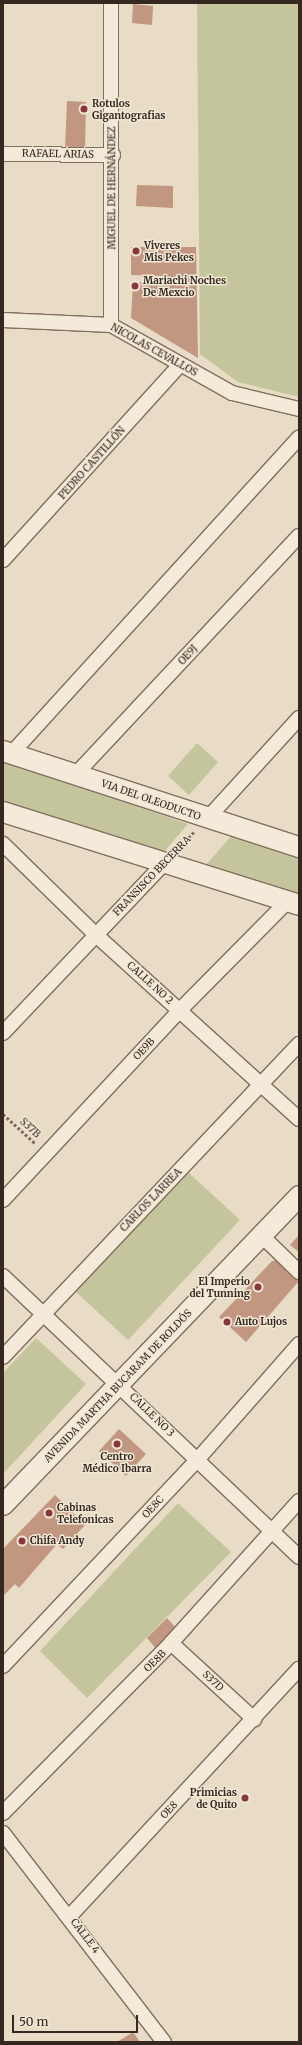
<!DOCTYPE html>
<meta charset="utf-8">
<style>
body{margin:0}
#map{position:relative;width:302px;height:2045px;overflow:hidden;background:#e8dcc6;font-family:Merriweather,serif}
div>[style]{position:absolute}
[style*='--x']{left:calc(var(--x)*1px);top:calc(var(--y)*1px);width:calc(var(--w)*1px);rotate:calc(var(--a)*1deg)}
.green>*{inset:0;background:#c4c59c}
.building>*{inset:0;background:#c29781}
.path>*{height:2.5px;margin-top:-1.25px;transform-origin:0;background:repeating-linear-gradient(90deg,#826e5e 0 3px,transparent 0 5px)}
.roads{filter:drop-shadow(1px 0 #826e5e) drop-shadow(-1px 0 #826e5e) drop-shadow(0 1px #826e5e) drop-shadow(0 -1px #826e5e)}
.street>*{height:14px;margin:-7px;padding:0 7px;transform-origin:7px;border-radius:7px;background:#f4ead9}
.secondary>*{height:20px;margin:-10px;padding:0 10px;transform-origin:10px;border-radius:10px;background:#f4ead9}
.dots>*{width:11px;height:11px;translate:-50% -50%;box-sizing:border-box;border:2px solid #f1e7d5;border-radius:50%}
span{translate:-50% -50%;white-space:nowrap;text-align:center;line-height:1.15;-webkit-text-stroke:3px #f1e7d5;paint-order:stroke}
.poi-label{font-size:10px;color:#342820;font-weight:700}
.left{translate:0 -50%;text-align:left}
.right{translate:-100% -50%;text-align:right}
.street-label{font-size:10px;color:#342820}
.frame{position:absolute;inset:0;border:4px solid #342820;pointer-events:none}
.scale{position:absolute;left:12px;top:2015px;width:126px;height:18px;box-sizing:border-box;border:2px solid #342820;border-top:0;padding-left:5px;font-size:12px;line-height:14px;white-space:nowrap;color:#342820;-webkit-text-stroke:3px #f1e7d5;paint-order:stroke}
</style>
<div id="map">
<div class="green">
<i style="clip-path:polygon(197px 3px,299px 3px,299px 397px,238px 382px,200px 354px)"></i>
<i style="clip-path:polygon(197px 743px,218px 762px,189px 795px,168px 776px)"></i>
<i style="clip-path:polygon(3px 760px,188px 824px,163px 853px,3px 802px)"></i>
<i style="clip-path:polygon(232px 835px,299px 856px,299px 896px,205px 866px)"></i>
<i style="clip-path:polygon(187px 1171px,240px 1220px,128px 1340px,75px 1291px)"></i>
<i style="clip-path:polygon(36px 1338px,86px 1384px,3px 1474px,3px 1373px)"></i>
<i style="clip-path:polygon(178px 1503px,231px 1552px,87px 1698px,40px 1651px)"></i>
</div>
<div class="building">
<i style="clip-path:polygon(133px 4px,153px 6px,152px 25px,132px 23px)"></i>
<i style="clip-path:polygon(67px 101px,86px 102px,85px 149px,65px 149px)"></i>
<i style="clip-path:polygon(137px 185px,173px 186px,173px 208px,136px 206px)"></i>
<i style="clip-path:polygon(131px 247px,196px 247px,198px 358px,131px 318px,133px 282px,163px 283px,164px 276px,131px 275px)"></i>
<i style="clip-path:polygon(299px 1235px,299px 1252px,290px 1245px)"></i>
<i style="clip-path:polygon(278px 1260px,299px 1281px,246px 1342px,219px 1317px,272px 1261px)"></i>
<i style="clip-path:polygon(119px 1429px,146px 1454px,126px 1476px,99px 1451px)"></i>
<i style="clip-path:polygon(55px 1495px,85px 1525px,63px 1549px,57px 1544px,19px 1588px,15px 1584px,3px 1596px,3px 1549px)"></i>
<i style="clip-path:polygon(167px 1618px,178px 1630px,157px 1650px,147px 1638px)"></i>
<i style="clip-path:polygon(133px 2032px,140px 2042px,117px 2042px)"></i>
</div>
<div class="path">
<i style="--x:178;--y:849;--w:23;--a:-47"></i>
<i style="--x:3;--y:1114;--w:43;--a:42.2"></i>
</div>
<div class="roads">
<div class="street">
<i style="--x:3;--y:154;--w:110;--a:0.5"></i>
<i style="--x:3;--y:320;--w:108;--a:2.7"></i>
<i style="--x:111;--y:325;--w:139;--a:29.3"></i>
<i style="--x:232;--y:393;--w:69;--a:13.4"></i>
<i style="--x:111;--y:325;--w:322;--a:-90"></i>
<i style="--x:3;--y:560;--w:263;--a:-47.8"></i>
<i style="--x:11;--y:754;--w:428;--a:-47.7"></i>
<i style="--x:76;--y:774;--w:326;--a:-46.9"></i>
<i style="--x:207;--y:819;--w:137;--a:-47.7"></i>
<i style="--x:3;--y:844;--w:130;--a:44.4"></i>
<i style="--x:96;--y:935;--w:274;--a:42.2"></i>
<i style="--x:3;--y:1033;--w:236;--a:-46.5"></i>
<i style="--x:3;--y:1200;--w:260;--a:-47"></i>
<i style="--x:180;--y:1010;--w:153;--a:-45.3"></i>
<i style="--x:262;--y:1236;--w:52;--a:44.2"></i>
<i style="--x:3;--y:1276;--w:408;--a:43.5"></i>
<i style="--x:3;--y:1357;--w:431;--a:-46.6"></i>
<i style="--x:171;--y:1643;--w:113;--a:42.5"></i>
<i style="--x:3;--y:1666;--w:284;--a:-46.7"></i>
<i style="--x:198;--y:1459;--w:153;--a:-48.7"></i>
<i style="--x:3;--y:1813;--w:239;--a:-45.3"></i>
<i style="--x:171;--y:1643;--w:191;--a:-48"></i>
<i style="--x:3;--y:1833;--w:264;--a:52.4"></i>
<i style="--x:70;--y:1916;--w:337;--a:-47.2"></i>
</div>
<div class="secondary">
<i style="--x:3;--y:751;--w:311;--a:18"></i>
<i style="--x:3;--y:812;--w:310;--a:17.4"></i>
<i style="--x:3;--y:1505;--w:428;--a:-46.2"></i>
</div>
</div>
<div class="dots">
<i style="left:84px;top:109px;background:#89363d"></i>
<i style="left:136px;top:251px;background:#89363d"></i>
<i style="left:135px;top:286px;background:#89363d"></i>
<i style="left:258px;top:1287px;background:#89363d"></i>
<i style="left:227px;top:1322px;background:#89363d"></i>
<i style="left:117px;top:1444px;background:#89363d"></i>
<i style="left:49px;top:1513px;background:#89363d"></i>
<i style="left:22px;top:1541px;background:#89363d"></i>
<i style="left:245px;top:1798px;background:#89363d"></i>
</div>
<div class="poi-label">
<span class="left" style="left:92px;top:109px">Rotulos<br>Gigantografias</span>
<span class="left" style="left:144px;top:251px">Viveres<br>Mis Pekes</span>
<span class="left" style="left:143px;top:286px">Mariachi Noches<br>De Mexcio</span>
<span class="right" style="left:250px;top:1287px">El Imperio<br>del Tunning</span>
<span class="left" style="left:235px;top:1322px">Auto Lujos</span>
<span style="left:117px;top:1462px">Centro<br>Médico Ibarra</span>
<span class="left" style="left:57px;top:1513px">Cabinas<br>Telefonicas</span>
<span class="left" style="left:30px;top:1541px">Chifa Andy</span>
<span class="right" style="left:237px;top:1798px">Primicias<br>de Quito</span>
</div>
<div class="street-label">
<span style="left:58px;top:154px;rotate:1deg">RAFAEL ARIAS</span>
<span style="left:112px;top:188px;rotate:-90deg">MIGUEL DE HERNÁNDEZ</span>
<span style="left:154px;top:350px;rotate:29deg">NICOLAS CEVALLOS</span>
<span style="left:92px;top:463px;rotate:-48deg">PEDRO CASTILLÓN</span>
<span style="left:188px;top:655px;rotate:-47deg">OE9J</span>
<span style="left:151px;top:800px;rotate:19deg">VIA DEL OLEODUCTO</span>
<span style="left:152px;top:876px;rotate:-46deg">FRANSISCO BECERRA</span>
<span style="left:150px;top:983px;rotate:42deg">CALLE NO 2</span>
<span style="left:144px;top:1049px;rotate:-47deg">OE9B</span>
<span style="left:30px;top:1128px;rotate:43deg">S37B</span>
<span style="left:151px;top:1200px;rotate:-46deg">CARLOS LARREA</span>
<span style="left:118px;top:1386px;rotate:-46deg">AVENIDA MARTHA BUCARAM DE ROLDÓS</span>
<span style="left:152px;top:1415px;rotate:44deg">CALLE NO 3</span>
<span style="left:153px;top:1507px;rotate:-47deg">OE8C</span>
<span style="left:155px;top:1661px;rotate:-45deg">OE8B</span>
<span style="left:213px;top:1681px;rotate:43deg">S37D</span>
<span style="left:169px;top:1810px;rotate:-47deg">OE8</span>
<span style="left:85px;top:1936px;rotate:53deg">CALLE 4</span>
</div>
<div class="frame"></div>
<div class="scale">50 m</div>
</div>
